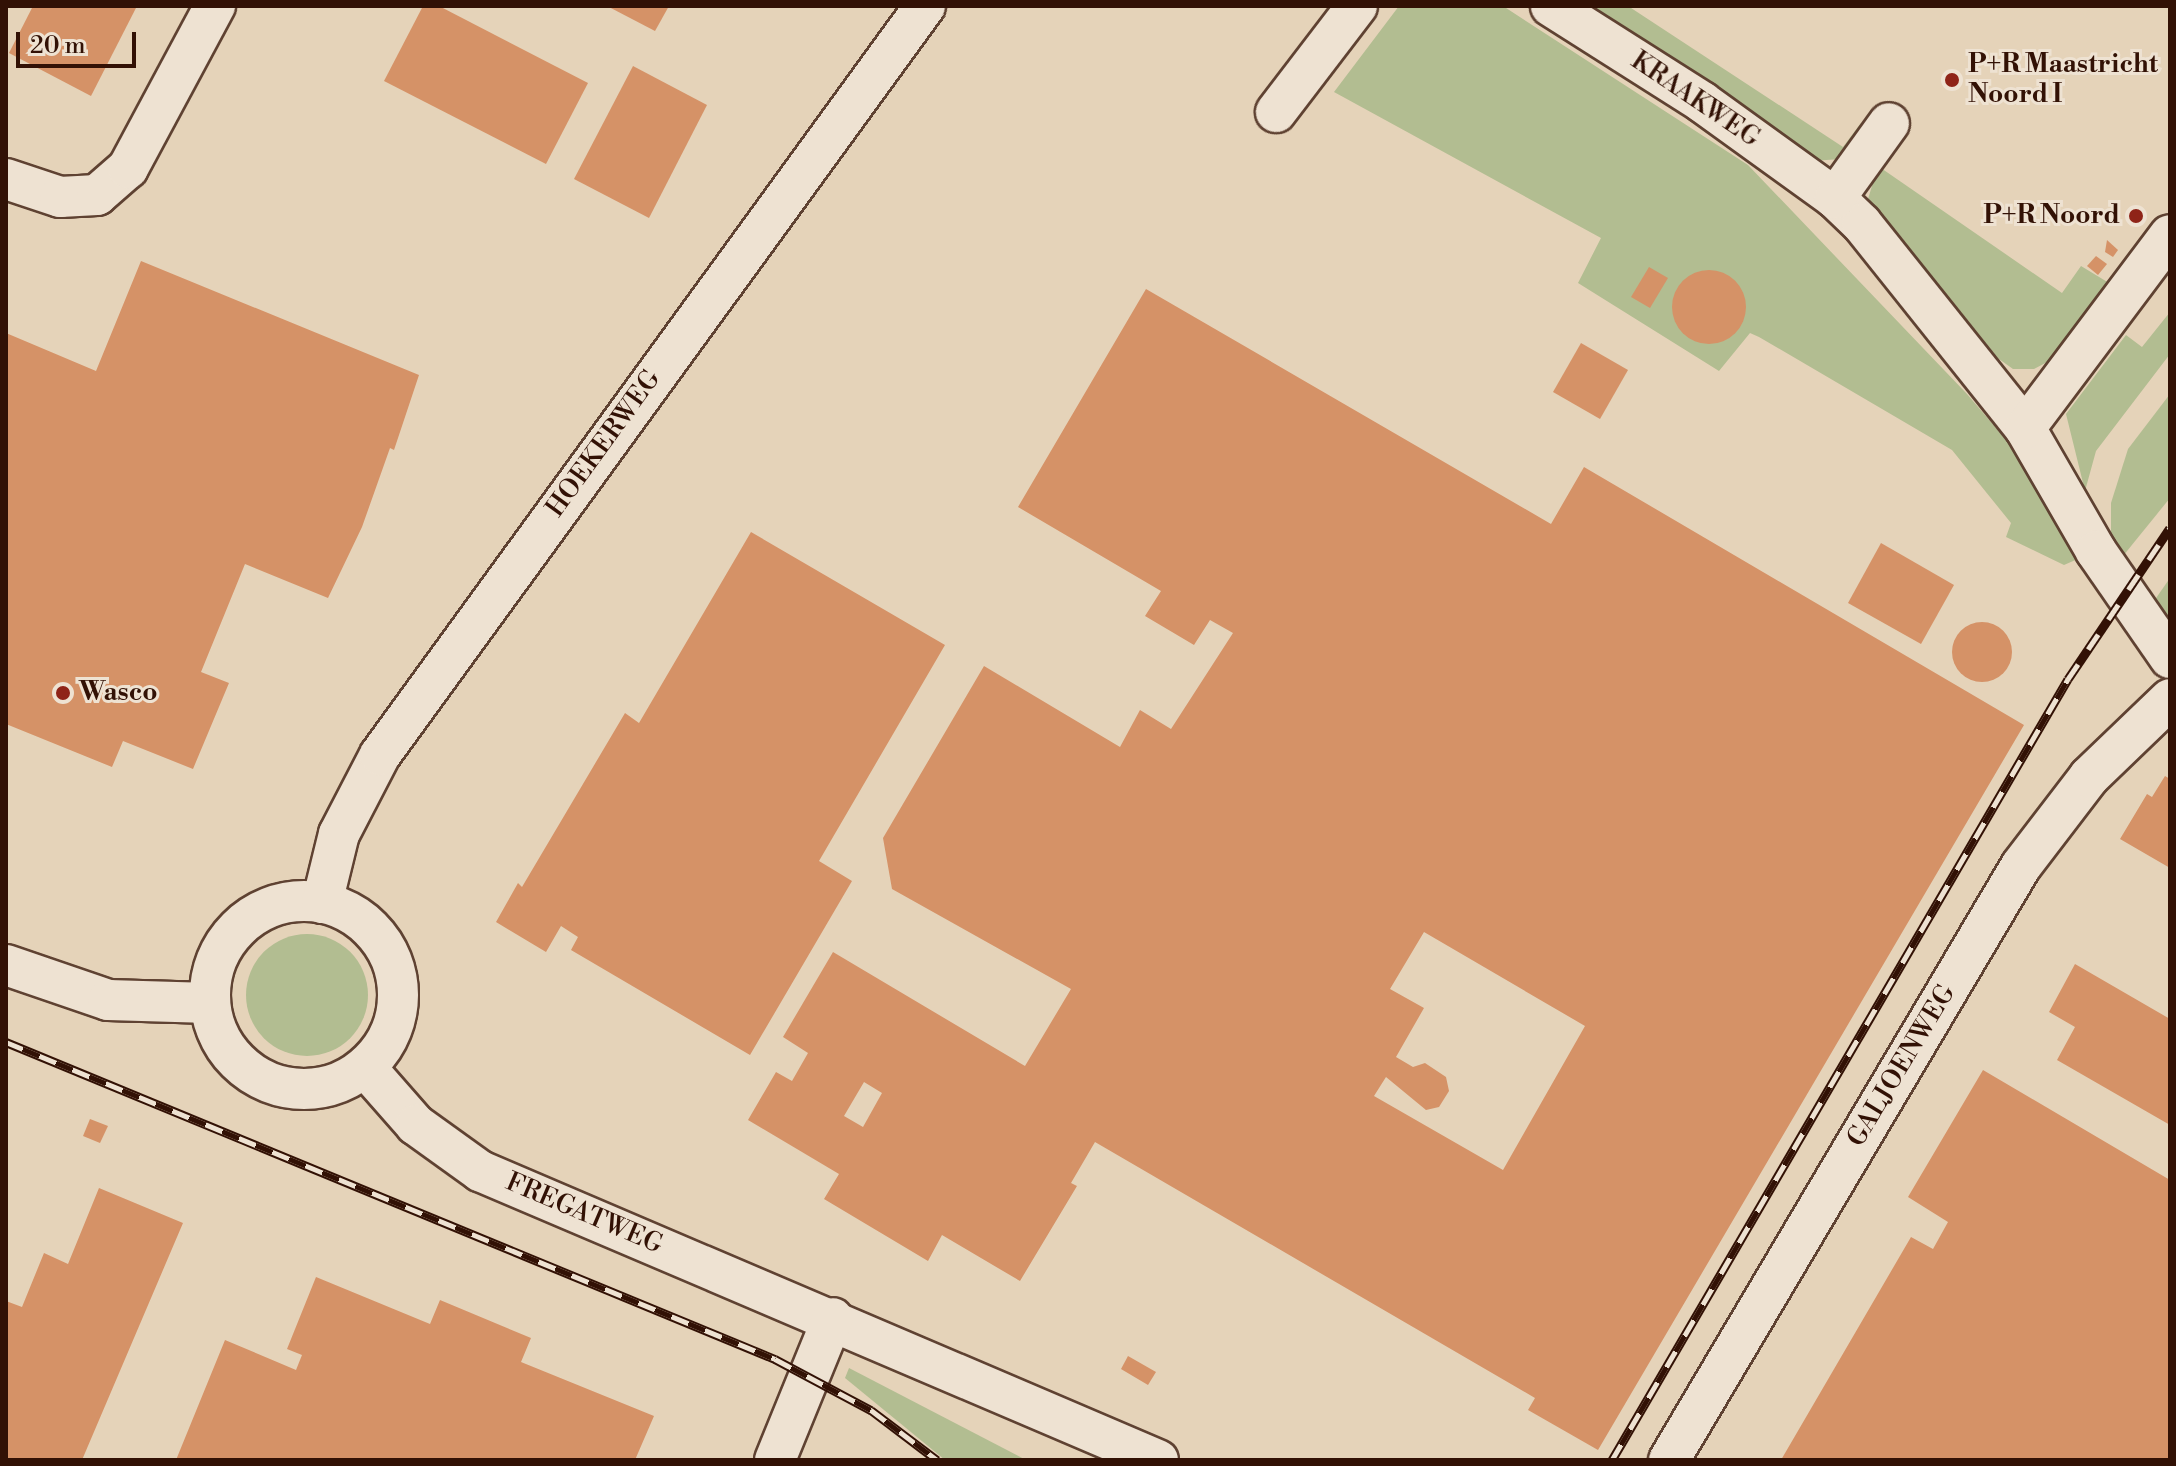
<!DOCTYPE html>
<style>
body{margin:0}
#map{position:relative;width:2176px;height:1466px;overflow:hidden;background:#e5d3b9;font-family:"Libre Bodoni",serif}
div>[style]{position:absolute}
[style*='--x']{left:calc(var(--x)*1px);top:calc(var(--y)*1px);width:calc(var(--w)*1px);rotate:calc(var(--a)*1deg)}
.green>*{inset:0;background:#b2bd91}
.round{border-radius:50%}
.building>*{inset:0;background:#d59267}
.roads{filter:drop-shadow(2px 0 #5f4232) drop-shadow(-2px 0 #5f4232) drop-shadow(0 2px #5f4232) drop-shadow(0 -2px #5f4232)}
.minor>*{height:40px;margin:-20px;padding:0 20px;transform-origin:20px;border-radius:20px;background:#eee2d2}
.minor>.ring{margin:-20px;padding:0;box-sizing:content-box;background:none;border:40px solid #eee2d2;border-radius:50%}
.rail>*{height:9px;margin-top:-4.5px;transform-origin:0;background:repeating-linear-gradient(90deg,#eee2d2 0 18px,#321105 0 36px);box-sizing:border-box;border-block:2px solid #321105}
.dots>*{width:22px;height:22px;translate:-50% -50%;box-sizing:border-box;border:4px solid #eee2d2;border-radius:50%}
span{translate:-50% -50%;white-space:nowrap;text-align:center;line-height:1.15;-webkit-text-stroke:6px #eee2d2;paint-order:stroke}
.poi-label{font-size:26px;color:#321105;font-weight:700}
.left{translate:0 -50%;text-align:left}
.right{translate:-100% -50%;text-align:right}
.street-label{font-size:26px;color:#321105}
.frame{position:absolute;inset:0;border:8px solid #321105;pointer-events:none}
.scale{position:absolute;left:16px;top:32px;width:120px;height:36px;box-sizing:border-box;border:4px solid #321105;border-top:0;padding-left:10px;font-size:24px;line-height:28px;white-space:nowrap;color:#321105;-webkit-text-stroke:6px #eee2d2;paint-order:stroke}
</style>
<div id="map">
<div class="green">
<i style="clip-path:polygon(1399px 6px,1503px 6px,1748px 165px,1967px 394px,2025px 462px,2080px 558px,2064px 565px,2006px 537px,2011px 523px,1952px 450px,1759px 337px,1750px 333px,1719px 371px,1578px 283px,1601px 238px,1334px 92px)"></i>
<i style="clip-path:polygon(1586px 6px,1628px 6px,1843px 147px,1861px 123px,1864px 128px,1841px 159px,1812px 161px)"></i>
<i style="clip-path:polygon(1878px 166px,2062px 293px,2081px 266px,2109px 283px,2051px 360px,2034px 369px,2013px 369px,1992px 354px,1865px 209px)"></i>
<i style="clip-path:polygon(2170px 312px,2170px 354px,2096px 451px,2085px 491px,2066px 414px,2126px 335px,2142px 347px)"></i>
<i style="clip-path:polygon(2170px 394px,2170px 498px,2123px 556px,2111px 539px,2111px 503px,2128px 449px)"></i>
<i style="clip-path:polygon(2170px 578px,2170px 623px,2154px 601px)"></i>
<i class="round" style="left:246px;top:934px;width:122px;height:122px"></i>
<i style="clip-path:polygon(849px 1368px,1026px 1460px,945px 1460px,845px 1378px)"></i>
</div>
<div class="building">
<i style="clip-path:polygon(33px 6px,137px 6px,91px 96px,9px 53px)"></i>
<i style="clip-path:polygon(423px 6px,439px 6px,588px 83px,546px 164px,384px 81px)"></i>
<i style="clip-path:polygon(607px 6px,669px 6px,655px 31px)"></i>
<i style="clip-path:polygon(633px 66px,707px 105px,649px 218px,574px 179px)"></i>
<i style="clip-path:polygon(2107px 240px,2118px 250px,2113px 257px,2105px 252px)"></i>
<i style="clip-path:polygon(2096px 256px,2107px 264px,2098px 275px,2087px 266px)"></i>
<i style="clip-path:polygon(141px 261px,419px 375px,394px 450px,390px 448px,362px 527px,328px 598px,245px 564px,201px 672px,229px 683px,193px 769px,123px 741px,112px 767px,6px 724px,6px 333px,96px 371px)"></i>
<i style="clip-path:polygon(1649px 267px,1668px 278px,1650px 308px,1631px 297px)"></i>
<i class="round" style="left:1672px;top:270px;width:74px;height:74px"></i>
<i style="clip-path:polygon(evenodd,1146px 289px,1551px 524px,1584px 467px,2024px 725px,1598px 1450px,1528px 1410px,1535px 1398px,1095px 1142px,1071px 1183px,1077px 1186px,1020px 1281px,942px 1235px,928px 1261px,824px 1199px,839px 1174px,748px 1120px,776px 1072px,792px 1081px,808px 1053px,783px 1037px,833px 952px,1025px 1066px,1071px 989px,892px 889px,883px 838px,984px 666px,1120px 747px,1140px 710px,1171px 729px,1233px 633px,1210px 620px,1194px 645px,1145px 616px,1161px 591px,1018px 507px,1146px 289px,1424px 932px,1585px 1026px,1503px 1170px,1374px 1096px,1386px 1077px,1426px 1110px,1439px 1107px,1449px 1091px,1446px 1077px,1425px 1063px,1413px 1067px,1396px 1057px,1424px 1008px,1390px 989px,1424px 932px,1146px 289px,864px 1082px,882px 1093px,863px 1127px,844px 1116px,864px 1082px)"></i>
<i style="clip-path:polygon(1581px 343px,1628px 370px,1600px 419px,1553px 392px)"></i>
<i style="clip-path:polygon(751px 532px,945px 645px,819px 861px,852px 881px,750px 1055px,571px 950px,578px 937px,561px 926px,546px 952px,496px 922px,518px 883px,522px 887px,625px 713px,639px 723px)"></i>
<i style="clip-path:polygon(1881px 543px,1954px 585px,1921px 644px,1848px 603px)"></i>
<i class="round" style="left:1952px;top:622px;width:60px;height:60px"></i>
<i style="clip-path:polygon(2165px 776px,2170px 779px,2170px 868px,2120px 839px,2147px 794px,2152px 797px)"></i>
<i style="clip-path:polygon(2075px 964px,2170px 1019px,2170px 1125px,2057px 1060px,2075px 1027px,2049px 1012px)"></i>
<i style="clip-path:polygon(1983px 1070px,2170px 1180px,2170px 1460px,1781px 1460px,1911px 1237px,1933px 1249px,1948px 1222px,1908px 1197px)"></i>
<i style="clip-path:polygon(90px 1119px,108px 1126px,100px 1143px,83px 1136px)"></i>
<i style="clip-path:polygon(99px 1188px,183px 1223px,82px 1460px,6px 1460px,6px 1301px,22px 1307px,44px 1253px,68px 1264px)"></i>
<i style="clip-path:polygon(316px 1277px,430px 1324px,440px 1300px,531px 1338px,521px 1362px,654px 1416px,635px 1460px,176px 1460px,225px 1340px,296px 1370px,302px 1355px,287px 1349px)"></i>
<i style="clip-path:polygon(1128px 1356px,1156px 1372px,1148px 1385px,1121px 1369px)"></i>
</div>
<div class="roads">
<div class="minor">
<i style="--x:1551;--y:6;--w:179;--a:32.4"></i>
<i style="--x:1702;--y:102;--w:164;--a:35.8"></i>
<i style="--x:1835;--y:198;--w:37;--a:44"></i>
<i style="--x:1862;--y:224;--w:261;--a:51.4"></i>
<i style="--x:2025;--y:428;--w:142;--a:60"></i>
<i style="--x:2096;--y:551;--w:130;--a:55.3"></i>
<i style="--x:1276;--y:112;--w:133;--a:-52.6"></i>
<i style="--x:6;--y:179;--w:57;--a:18.4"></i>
<i style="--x:60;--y:197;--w:37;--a:-3"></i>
<i style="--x:97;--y:195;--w:41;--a:-41.1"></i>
<i style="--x:128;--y:168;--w:184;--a:-61.8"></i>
<i style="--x:1835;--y:198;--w:92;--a:-54.2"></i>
<i style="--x:2025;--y:428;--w:241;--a:-53.1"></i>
<i class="ring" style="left:210px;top:901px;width:148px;height:148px"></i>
<i style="--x:322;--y:903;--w:71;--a:-76.2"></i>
<i style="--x:339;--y:834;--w:89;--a:-62.6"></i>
<i style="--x:380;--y:755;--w:926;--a:-53.96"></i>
<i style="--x:6;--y:965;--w:108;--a:18.9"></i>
<i style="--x:108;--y:1000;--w:102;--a:1.7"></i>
<i style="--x:365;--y:1067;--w:77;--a:48.7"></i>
<i style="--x:416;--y:1125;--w:79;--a:35.7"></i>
<i style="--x:480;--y:1171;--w:737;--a:23.09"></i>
<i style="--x:775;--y:1460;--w:153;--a:-67.8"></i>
<i style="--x:1669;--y:1460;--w:690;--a:-59.35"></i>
<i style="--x:2021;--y:866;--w:112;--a:-52.6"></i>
<i style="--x:2089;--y:777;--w:112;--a:-43.9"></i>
</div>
</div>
<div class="rail">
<i style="--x:6;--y:1042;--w:832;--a:22.4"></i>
<i style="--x:775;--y:1359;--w:109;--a:28"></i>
<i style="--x:871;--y:1410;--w:83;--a:37.1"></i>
<i style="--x:1612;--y:1460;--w:904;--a:-59.72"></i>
<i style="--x:2068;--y:679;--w:182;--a:-56"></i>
</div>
<div class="dots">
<i style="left:1952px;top:80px;background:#8f2418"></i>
<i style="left:2136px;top:216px;background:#8f2418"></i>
<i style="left:63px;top:693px;background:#8f2418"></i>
</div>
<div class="poi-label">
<span class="left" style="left:1968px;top:80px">P+R Maastricht<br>Noord I</span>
<span class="right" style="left:2120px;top:216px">P+R Noord</span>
<span class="left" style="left:79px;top:693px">Wasco</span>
</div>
<div class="street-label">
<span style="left:1695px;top:100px;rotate:34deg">KRAAKWEG</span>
<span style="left:604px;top:444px;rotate:-54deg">HOEKERWEG</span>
<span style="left:1902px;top:1066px;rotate:-59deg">GALJOENWEG</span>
<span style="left:584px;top:1214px;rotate:23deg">FREGATWEG</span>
</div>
<div class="frame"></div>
<div class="scale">20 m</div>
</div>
